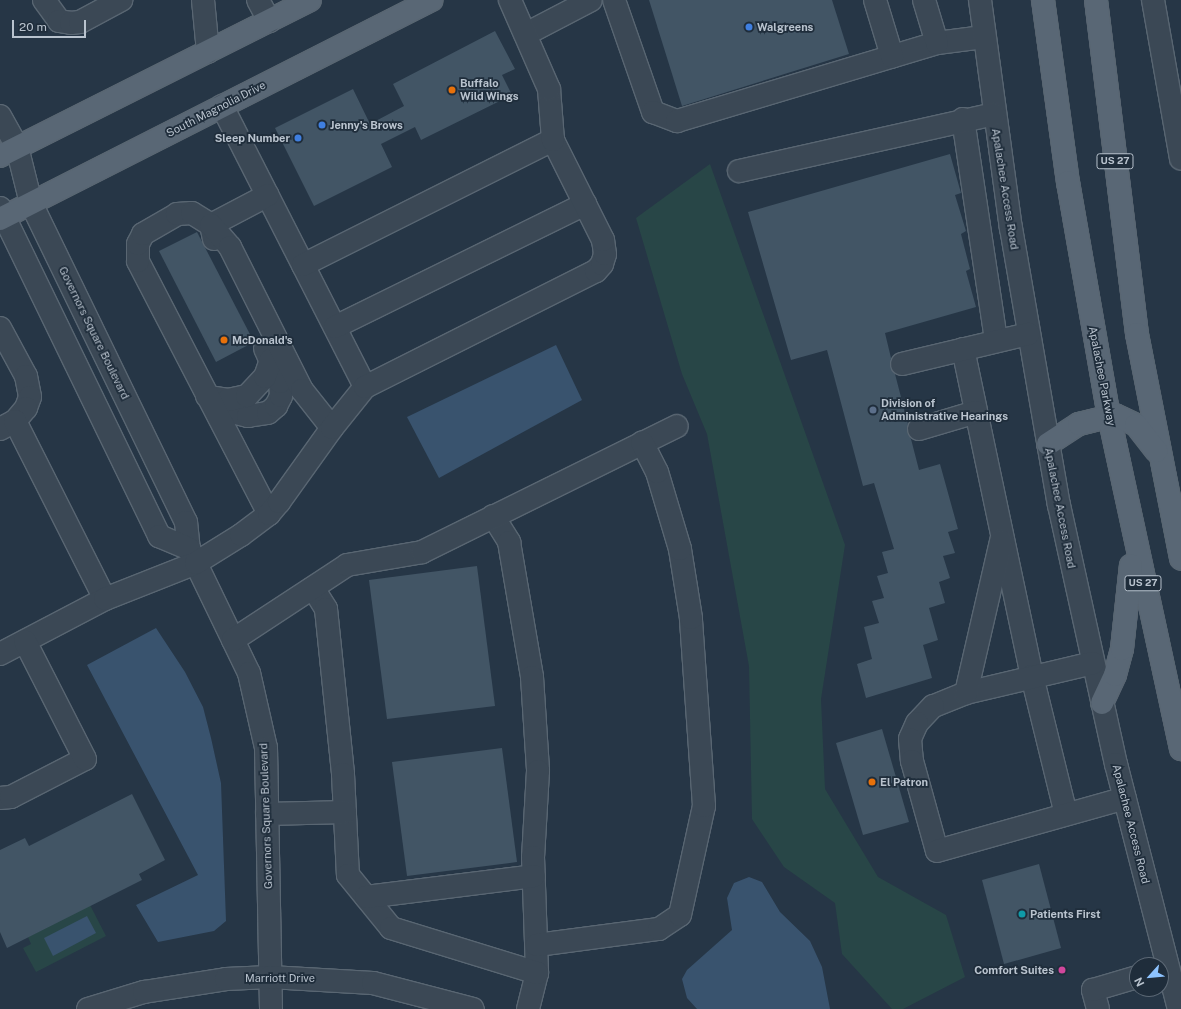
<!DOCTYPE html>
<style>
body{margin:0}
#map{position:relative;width:1181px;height:1009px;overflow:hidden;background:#263646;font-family:"Public Sans",sans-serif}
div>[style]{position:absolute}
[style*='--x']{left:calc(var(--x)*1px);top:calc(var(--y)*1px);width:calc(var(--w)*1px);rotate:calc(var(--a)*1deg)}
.green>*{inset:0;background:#284647}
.water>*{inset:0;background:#39536e}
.building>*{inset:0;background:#425565}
.roads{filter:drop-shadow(1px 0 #596672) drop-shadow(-1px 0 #596672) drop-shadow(0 1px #596672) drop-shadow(0 -1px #596672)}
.minor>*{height:22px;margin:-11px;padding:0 11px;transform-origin:11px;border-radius:11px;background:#3b4855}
.major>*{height:22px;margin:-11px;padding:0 11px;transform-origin:11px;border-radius:11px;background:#596775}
.dots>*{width:11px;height:11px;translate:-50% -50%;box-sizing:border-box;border:2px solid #1f2d3b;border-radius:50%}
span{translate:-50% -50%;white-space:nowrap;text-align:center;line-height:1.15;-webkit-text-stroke:3.5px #1f2d3b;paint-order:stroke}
.shield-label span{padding:1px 3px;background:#1f2d3b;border:1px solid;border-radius:3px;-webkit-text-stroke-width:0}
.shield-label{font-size:10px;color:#b9c3ce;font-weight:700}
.poi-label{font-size:11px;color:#b9c3ce;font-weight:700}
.left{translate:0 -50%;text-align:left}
.right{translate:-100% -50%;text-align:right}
.street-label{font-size:11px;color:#b9c3ce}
.north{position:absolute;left:1129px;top:957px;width:40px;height:40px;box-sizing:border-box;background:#1f2d3b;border:1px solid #5d6976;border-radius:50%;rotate:243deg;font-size:11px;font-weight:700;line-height:16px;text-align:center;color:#b9c3ce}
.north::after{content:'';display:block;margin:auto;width:14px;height:18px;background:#8dc3ff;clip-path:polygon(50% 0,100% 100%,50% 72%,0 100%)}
.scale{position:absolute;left:12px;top:20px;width:74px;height:18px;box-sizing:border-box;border:2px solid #b9c3ce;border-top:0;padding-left:5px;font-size:12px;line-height:14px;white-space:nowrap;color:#b9c3ce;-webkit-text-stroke:3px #1f2d3b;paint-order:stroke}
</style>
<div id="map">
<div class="green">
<i style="clip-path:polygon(710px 164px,845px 545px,821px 699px,825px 789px,878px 877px,946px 915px,965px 977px,903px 1009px,892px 1009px,842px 954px,835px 903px,784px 867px,752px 819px,749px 666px,707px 434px,682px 374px,636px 218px)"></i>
<i style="clip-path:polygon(90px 905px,106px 936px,36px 972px,23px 948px,31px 944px,28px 937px)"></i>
</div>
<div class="water">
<i style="clip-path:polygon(556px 345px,582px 400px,439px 478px,407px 417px)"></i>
<i style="clip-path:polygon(156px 628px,185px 672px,203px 707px,211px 738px,221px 783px,226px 921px,214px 931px,158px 942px,136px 905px,198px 875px,87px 665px)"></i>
<i style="clip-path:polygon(749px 877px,762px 882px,780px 912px,810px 941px,822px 967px,830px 1009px,697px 1009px,687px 998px,682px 979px,687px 970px,732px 930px,727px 898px,734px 883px)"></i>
<i style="clip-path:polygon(87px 916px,96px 933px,53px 956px,44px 938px)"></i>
</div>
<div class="building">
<i style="clip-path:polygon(649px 0,832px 0,849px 54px,682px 106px)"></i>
<i style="clip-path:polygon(495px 31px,515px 69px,502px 75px,512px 95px,421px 140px,415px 127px,381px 144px,392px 167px,314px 206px,275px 128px,353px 89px,370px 124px,404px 106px,393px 84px)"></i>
<i style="clip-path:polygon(950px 154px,961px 193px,955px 195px,966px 231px,961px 234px,970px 269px,966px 271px,976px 307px,885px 333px,891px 358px,890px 367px,895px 374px,908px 424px,907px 432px,911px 439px,919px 470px,940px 464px,958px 529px,948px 532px,955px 553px,943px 556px,950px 578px,939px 582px,945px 603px,929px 608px,938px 640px,923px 645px,932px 678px,866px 698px,857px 664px,872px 659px,864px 627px,879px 623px,872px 601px,884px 598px,877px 576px,888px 573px,882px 552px,894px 549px,874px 483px,863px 486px,827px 350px,791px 360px,748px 212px)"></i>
<i style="clip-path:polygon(197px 232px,254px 342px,216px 362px,159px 251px)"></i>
<i style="clip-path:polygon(477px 566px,495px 706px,387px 719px,369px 580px)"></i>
<i style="clip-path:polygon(882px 729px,909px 822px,863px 835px,836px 743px)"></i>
<i style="clip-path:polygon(502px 748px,517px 862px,407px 876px,392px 762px)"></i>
<i style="clip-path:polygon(132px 794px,165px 860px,139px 874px,142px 880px,7px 948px,0 932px,0 850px,25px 838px,29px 846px)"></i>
<i style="clip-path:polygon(1039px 864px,1061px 948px,1004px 964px,982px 880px)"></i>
</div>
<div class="roads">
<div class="minor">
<i style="--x:44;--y:0;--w:26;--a:54"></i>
<i style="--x:59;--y:21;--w:12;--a:9"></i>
<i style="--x:71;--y:23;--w:9;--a:-6"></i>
<i style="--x:80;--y:22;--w:47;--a:-28.2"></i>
<i style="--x:203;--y:0;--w:52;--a:84.5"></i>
<i style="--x:258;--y:0;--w:24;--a:62"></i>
<i style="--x:614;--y:0;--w:119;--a:70.8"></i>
<i style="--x:653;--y:112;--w:26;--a:21"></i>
<i style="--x:677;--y:121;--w:271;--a:-16.7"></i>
<i style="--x:937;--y:43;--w:47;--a:-7.3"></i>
<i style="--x:875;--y:0;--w:59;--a:73.1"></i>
<i style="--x:924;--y:0;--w:45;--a:73.2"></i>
<i style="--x:980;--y:0;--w:230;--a:82.3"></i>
<i style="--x:1011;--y:228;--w:281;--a:80.2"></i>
<i style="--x:1059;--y:505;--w:265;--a:77.6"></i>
<i style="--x:1116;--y:764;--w:253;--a:75.6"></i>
<i style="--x:1153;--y:0;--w:161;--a:80"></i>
<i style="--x:526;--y:34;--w:73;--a:-27.6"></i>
<i style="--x:222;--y:106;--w:315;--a:63"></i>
<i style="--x:0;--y:116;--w:35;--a:61"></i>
<i style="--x:17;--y:147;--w:58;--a:76"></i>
<i style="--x:31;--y:203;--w:355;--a:64.1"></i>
<i style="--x:186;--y:522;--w:27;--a:84"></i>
<i style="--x:189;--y:549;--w:138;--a:64.2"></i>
<i style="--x:249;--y:673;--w:77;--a:77.2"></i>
<i style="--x:266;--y:748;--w:261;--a:88.9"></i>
<i style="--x:963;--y:119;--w:224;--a:81.5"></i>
<i style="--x:739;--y:171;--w:261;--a:-12.6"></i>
<i style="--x:0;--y:208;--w:365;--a:64.1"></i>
<i style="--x:159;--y:536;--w:33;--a:23"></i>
<i style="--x:214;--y:239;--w:14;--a:-102"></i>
<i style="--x:211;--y:225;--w:64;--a:-27.8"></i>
<i style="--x:303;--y:265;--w:280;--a:-26.6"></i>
<i style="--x:335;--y:327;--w:279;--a:-26.2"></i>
<i style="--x:0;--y:328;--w:55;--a:61.6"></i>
<i style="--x:26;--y:376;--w:21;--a:79"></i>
<i style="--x:30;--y:397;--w:12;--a:110"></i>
<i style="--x:26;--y:408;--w:17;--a:130"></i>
<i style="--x:15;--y:421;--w:17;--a:152"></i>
<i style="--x:963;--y:349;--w:334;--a:78.1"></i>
<i style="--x:1032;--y:676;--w:142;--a:76.2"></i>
<i style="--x:902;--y:364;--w:130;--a:-13.4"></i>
<i style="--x:207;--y:396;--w:22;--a:39"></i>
<i style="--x:224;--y:410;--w:25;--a:14"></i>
<i style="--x:248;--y:416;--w:20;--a:-9"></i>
<i style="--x:268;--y:413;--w:11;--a:-41"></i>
<i style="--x:276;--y:406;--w:11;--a:-63"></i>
<i style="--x:281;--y:396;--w:14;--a:-94"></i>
<i style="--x:280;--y:382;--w:37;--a:-114"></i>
<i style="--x:210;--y:397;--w:18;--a:9"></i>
<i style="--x:228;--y:400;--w:19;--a:-12"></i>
<i style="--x:247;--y:396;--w:26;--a:-47"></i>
<i style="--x:265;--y:377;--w:18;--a:-71"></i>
<i style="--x:15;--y:421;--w:199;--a:63.2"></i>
<i style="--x:919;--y:429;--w:59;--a:-16.6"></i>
<i style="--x:269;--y:514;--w:285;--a:-117.4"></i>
<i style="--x:138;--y:261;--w:17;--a:-90"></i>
<i style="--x:138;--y:244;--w:11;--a:-63"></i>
<i style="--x:143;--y:234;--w:39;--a:-30"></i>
<i style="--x:177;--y:214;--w:15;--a:-4"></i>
<i style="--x:192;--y:213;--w:22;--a:32"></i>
<i style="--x:211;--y:225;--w:29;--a:49"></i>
<i style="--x:230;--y:247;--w:160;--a:63.3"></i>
<i style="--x:302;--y:390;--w:48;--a:51.7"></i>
<i style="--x:493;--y:516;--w:31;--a:58"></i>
<i style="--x:509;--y:542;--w:137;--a:80.3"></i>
<i style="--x:532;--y:677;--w:94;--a:86.3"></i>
<i style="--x:538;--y:771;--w:86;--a:93.3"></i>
<i style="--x:533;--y:857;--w:116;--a:88"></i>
<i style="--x:537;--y:973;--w:37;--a:104"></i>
<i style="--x:313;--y:588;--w:25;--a:58"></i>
<i style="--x:326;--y:609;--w:166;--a:84.1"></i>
<i style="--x:343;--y:774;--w:101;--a:87.2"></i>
<i style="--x:348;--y:875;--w:68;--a:50.9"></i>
<i style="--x:391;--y:928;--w:153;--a:17.1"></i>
<i style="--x:233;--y:640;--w:136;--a:-33.3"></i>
<i style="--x:347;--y:565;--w:76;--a:-9.8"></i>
<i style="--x:422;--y:552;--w:284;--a:-26.3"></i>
<i style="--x:0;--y:654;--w:119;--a:-27.6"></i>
<i style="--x:105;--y:599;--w:98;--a:-21.6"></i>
<i style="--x:196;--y:563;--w:53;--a:-31.9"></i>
<i style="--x:241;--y:535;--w:35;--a:-37"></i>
<i style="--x:269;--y:514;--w:16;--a:-50"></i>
<i style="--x:279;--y:502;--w:91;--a:-54.4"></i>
<i style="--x:332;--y:428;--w:53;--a:-51.2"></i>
<i style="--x:365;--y:387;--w:258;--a:-26.7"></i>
<i style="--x:596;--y:271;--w:9;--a:-49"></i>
<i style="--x:602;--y:264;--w:10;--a:-73"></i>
<i style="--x:605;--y:254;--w:14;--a:-98"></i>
<i style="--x:603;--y:240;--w:112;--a:-116.6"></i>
<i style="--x:553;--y:140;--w:51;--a:-94.5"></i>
<i style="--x:549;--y:89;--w:97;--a:-113.7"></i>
<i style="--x:1093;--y:663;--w:130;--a:166.7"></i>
<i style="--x:966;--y:693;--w:35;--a:158"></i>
<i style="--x:933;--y:706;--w:23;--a:133"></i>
<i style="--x:917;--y:723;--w:17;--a:114"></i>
<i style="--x:910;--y:739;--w:22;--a:85"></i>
<i style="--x:912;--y:761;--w:93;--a:74.5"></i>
<i style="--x:937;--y:851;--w:195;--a:-15.7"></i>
<i style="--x:966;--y:693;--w:156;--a:-77"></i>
<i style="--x:0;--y:798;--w:11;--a:-5"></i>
<i style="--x:11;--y:797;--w:83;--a:-27.2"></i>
<i style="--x:85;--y:759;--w:132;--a:-117"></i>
<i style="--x:267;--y:814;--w:78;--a:-1.5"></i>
<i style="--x:366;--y:897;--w:169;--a:-7.1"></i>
<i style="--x:537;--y:945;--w:123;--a:-7.5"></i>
<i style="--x:659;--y:929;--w:25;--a:-34"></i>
<i style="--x:680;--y:915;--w:112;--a:-77.6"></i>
<i style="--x:704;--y:806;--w:188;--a:-94"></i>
<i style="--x:691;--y:618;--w:70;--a:-99.1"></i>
<i style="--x:680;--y:549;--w:80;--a:-106.6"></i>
<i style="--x:657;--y:472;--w:33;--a:-117"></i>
<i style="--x:88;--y:1009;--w:59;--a:-16.9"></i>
<i style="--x:144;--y:992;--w:83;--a:-9"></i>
<i style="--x:226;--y:979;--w:44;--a:-2.6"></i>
<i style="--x:270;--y:977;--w:103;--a:3.3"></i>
<i style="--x:373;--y:983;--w:103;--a:14.6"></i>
<i style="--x:1098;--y:1009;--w:20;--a:-105"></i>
<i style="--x:1093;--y:990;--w:46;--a:-16.5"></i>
</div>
<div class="major">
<i style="--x:1043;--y:0;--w:184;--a:82.2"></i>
<i style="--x:1068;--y:182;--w:238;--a:80.1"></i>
<i style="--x:1109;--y:416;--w:341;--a:77.8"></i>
<i style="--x:1096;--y:0;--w:337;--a:83"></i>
<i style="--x:1137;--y:334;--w:229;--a:78.9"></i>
<i style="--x:0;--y:156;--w:347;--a:-26.7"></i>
<i style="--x:0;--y:219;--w:484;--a:-26.9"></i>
<i style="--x:1048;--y:444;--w:37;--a:-33"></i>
<i style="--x:1079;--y:424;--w:37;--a:-14"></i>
<i style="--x:1115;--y:415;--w:23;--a:25"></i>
<i style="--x:1136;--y:425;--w:33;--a:52"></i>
<i style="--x:1102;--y:703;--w:31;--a:-65"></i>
<i style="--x:1115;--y:675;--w:27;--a:-75"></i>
<i style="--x:1122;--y:649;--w:84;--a:-83.9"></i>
</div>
</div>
<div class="dots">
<i style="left:749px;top:27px;background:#3f7fe0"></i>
<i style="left:452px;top:90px;background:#e8710a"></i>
<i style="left:322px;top:125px;background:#3f7fe0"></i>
<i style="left:298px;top:138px;background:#3f7fe0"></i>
<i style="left:224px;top:340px;background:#e8710a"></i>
<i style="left:873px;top:410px;background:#5c6f8a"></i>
<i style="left:872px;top:782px;background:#e8710a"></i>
<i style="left:1022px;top:914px;background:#0f9aa8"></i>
<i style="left:1062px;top:970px;background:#d1479c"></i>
</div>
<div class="shield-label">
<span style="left:1115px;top:161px">US 27</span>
<span style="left:1143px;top:583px">US 27</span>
</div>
<div class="poi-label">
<span class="left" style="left:757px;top:27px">Walgreens</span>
<span class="left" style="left:460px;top:90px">Buffalo<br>Wild Wings</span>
<span class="left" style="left:330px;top:125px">Jenny's Brows</span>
<span class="right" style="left:290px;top:138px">Sleep Number</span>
<span class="left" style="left:232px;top:340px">McDonald's</span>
<span class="left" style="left:881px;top:410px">Division of<br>Administrative Hearings</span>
<span class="left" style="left:880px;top:782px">El Patron</span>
<span class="left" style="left:1030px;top:914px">Patients First</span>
<span class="right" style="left:1054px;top:970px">Comfort Suites</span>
</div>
<div class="street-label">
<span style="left:216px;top:109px;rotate:-27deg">South Magnolia Drive</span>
<span style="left:1005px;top:189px;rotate:81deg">Apalachee Access Road</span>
<span style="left:94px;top:333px;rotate:64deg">Governors Square Boulevard</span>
<span style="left:1102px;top:376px;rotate:79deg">Apalachee Parkway</span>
<span style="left:1060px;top:508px;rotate:79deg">Apalachee Access Road</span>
<span style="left:266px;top:816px;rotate:-92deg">Governors Square Boulevard</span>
<span style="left:1131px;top:824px;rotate:76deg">Apalachee Access Road</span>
<span style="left:280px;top:978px">Marriott Drive</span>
</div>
<div class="north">N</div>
<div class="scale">20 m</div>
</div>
